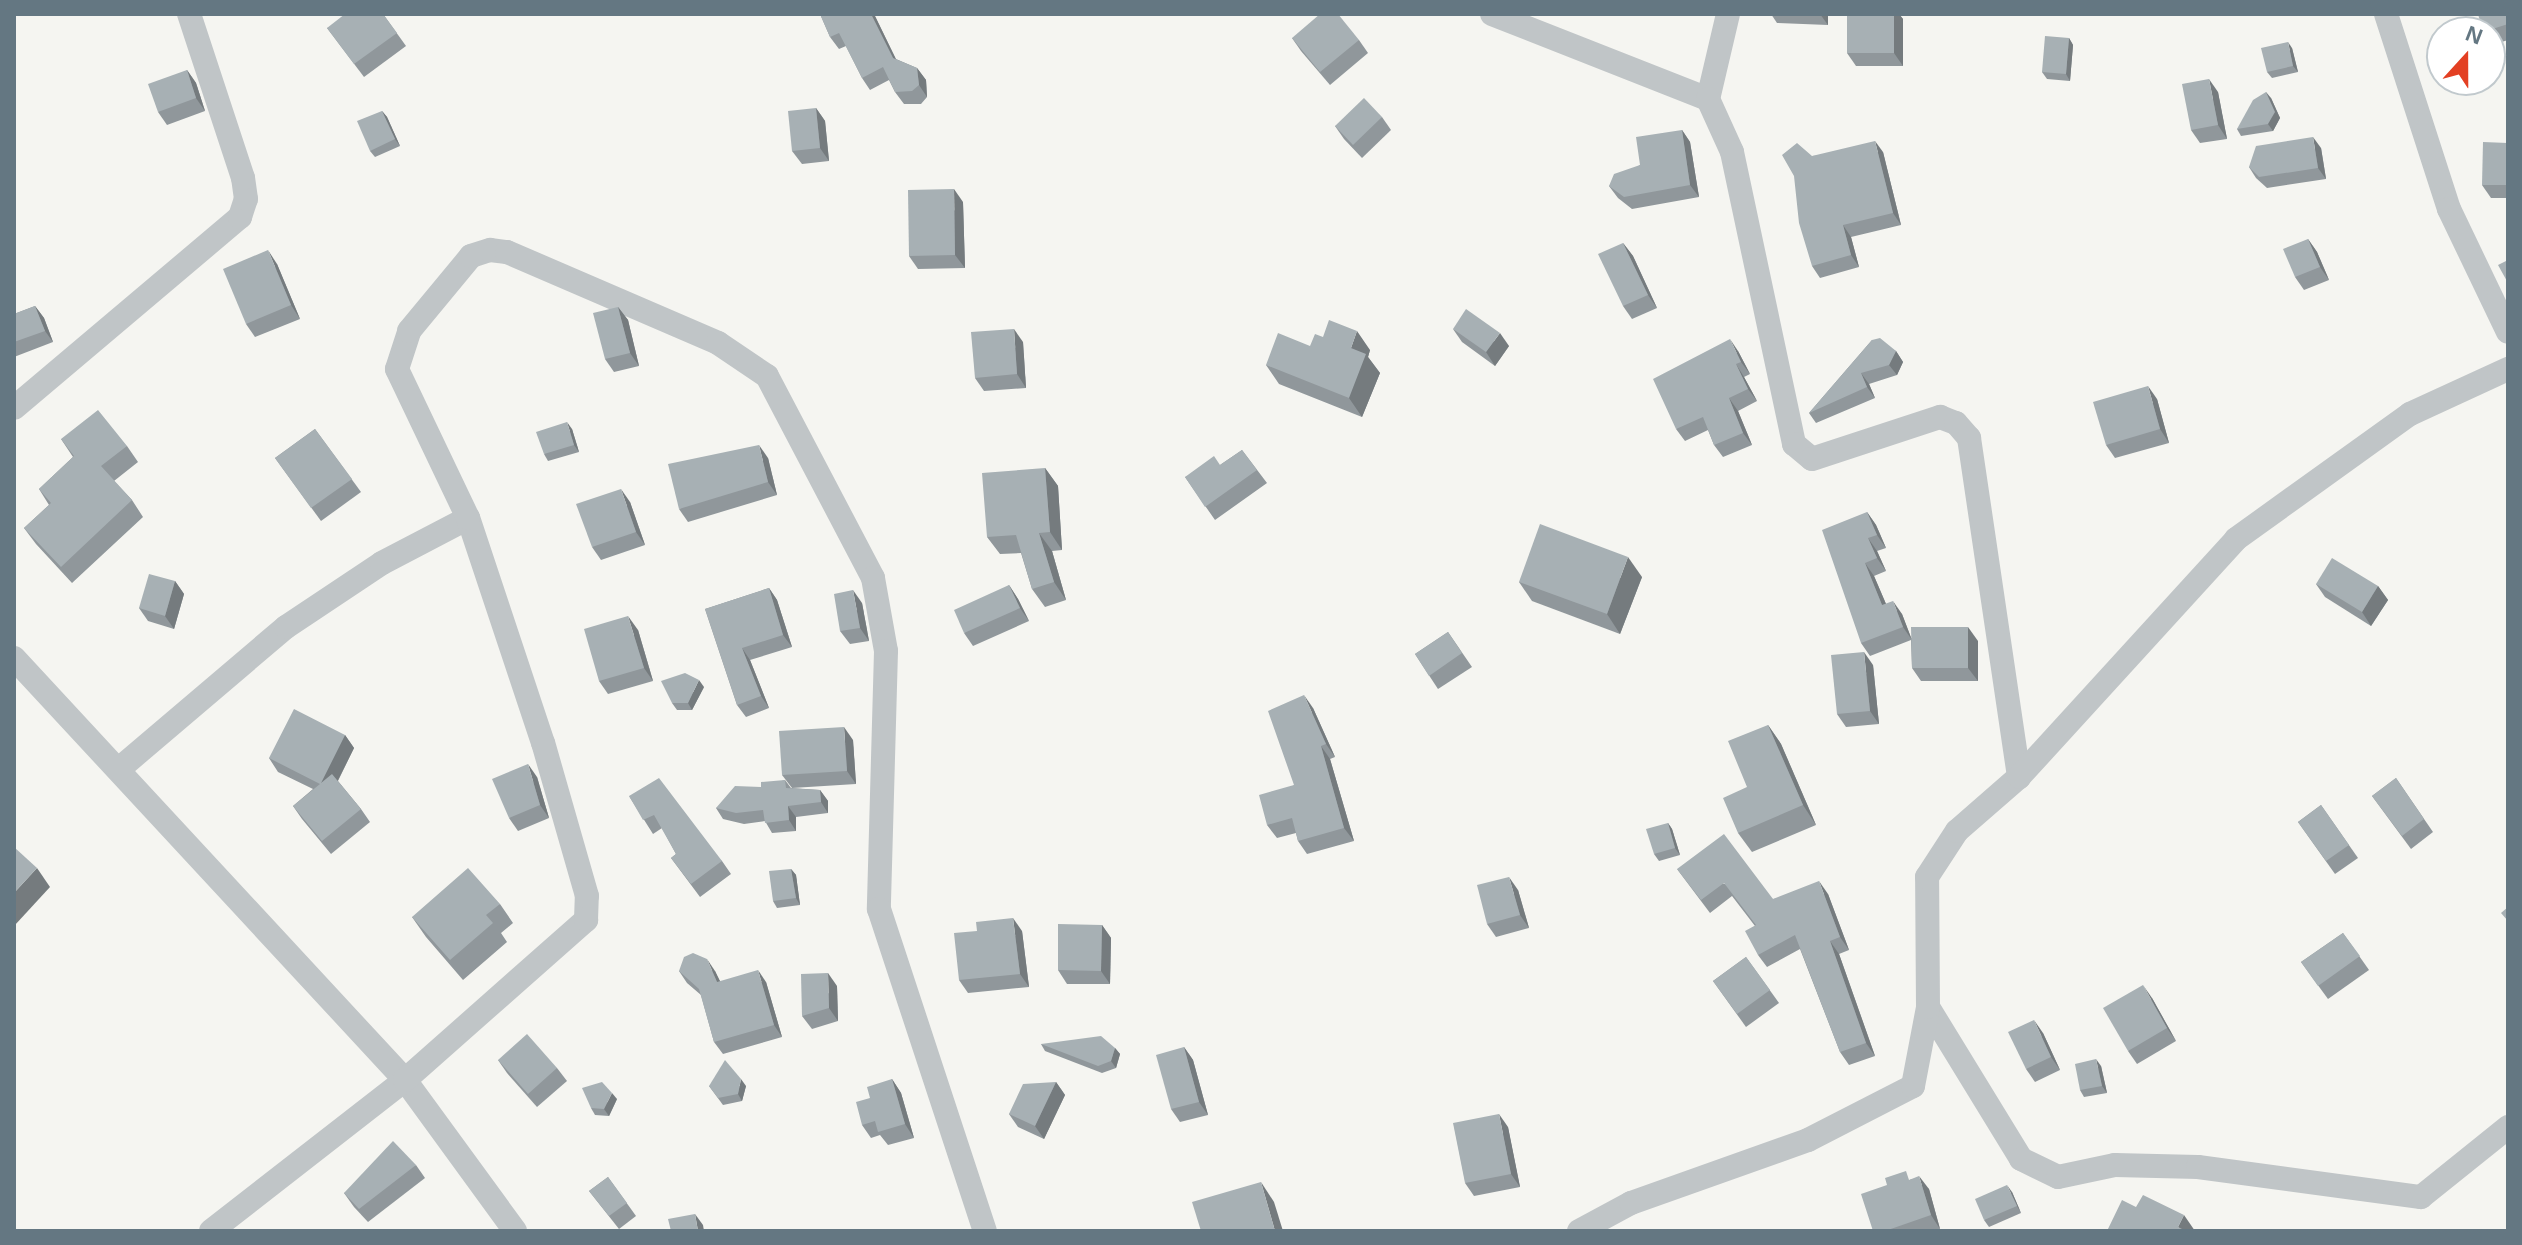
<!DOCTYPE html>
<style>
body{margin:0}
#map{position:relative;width:2522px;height:1245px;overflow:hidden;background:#f5f5f1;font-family:Helvetica,sans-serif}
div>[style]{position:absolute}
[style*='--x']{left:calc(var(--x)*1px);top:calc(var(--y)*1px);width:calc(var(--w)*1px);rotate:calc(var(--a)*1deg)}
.minor>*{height:24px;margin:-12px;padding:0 12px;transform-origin:12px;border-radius:12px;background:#c0c5c7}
.wall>*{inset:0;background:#90979b}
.shaded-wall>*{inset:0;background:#757b7e}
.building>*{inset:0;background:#a7b0b4}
span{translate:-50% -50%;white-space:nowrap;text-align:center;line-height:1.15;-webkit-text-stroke:8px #fff;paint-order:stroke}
.frame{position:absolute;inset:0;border:16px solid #647782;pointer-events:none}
.north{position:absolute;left:2426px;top:16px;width:80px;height:80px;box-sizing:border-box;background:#fff;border:2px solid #c1c9cd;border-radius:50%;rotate:21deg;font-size:22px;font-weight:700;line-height:32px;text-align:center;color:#647782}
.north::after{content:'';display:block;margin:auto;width:28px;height:36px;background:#e34023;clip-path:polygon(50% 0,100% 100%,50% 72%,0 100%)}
</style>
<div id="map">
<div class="minor">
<i style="--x:1492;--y:14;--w:232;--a:21.5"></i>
<i style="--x:1728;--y:14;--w:87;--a:103.2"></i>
<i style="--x:1708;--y:99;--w:58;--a:65.6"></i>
<i style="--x:1732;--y:152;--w:299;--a:78"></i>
<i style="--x:1794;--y:444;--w:23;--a:40"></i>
<i style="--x:1812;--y:459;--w:135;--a:-18.2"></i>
<i style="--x:1940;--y:417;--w:17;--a:21"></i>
<i style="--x:1956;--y:423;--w:20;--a:49"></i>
<i style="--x:1969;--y:438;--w:343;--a:81.6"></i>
<i style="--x:2386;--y:14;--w:205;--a:72.1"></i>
<i style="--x:2449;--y:209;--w:136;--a:64.4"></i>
<i style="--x:14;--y:408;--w:296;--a:-40.2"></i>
<i style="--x:240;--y:217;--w:19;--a:-72"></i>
<i style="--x:246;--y:199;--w:21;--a:-98"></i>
<i style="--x:243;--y:178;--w:173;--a:-108.2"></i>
<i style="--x:14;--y:658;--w:575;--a:47.18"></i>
<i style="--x:405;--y:1080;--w:187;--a:53.9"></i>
<i style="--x:119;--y:769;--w:219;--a:-40.4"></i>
<i style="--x:286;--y:627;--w:115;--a:-33.7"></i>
<i style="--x:382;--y:563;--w:97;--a:-27.6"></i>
<i style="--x:1928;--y:1007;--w:178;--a:58.5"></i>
<i style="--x:2021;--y:1159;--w:41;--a:25.9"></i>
<i style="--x:2058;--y:1177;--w:58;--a:-11.9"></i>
<i style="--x:2115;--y:1165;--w:83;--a:1.4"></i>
<i style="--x:2198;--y:1167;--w:225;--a:7.7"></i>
<i style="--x:2421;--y:1197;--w:112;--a:-38.8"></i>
<i style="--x:211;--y:1231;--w:246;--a:-37.9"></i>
<i style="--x:405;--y:1080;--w:242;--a:-41.5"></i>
<i style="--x:586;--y:920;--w:24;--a:-88"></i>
<i style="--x:587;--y:896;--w:159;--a:-106"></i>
<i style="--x:543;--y:743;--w:237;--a:-108.4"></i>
<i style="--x:468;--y:518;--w:165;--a:-115.5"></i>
<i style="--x:397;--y:369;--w:40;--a:-72"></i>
<i style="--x:409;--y:331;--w:97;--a:-50.4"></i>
<i style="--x:471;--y:256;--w:20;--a:-18"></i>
<i style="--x:490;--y:250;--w:17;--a:7"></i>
<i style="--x:507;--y:252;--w:230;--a:23.3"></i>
<i style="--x:718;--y:343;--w:59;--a:34"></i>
<i style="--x:767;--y:376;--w:228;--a:62.3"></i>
<i style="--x:873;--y:578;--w:74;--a:79.9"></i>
<i style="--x:886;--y:651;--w:258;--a:91.6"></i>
<i style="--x:879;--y:909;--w:339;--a:71.8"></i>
<i style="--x:1579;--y:1231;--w:59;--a:-28.3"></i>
<i style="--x:1631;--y:1203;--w:188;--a:-19.6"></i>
<i style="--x:1808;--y:1140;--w:118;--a:-27.2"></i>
<i style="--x:1913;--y:1086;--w:80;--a:-79.2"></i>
<i style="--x:1928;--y:1007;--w:130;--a:-90.4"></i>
<i style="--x:1927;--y:877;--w:55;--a:-56.9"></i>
<i style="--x:1957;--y:831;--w:82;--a:-41.1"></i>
<i style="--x:2019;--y:777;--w:322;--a:-47.6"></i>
<i style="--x:2236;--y:539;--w:214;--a:-35.7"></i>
<i style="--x:2410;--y:414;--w:108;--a:-24.7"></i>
</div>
<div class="wall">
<i style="clip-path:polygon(383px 14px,406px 46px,364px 77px,327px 28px)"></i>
<i style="clip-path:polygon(820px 14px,874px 14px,896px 59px,917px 68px,926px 80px,927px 97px,921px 104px,904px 104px,895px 92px,889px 80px,870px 90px,862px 78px,846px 46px,839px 49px,830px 37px)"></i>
<i style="clip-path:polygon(1771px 14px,1828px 14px,1828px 25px,1777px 23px)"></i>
<i style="clip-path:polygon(1847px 14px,1899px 14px,1903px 19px,1903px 66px,1856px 66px,1847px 53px)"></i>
<i style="clip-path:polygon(2508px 14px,2508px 40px,2492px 45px,2490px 42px,2490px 32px,2483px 32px)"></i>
<i style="clip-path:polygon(1292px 38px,1359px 40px,1368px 53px,1330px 85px,1301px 51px)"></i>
<i style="clip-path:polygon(2069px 38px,2073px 45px,2070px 81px,2047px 79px,2042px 72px)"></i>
<i style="clip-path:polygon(2292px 48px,2298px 72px,2272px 78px,2267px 72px)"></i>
<i style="clip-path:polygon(187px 70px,196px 83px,205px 111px,167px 125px,158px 112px)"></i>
<i style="clip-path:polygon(2218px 92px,2227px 139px,2200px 143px,2191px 130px)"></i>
<i style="clip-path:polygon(2271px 98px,2280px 118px,2273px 131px,2241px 136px,2237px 129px)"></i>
<i style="clip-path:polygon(816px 108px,825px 121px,829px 161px,802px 164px,792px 151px)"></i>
<i style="clip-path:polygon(382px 111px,387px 117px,400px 146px,375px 157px,370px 151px)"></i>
<i style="clip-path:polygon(1382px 117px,1391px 130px,1362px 158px,1344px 139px,1335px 126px)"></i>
<i style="clip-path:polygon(1682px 130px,1690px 142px,1699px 197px,1632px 209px,1618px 198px,1609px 186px,1640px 165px)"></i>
<i style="clip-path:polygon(2508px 143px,2508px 198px,2491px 198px,2482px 185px)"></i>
<i style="clip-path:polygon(2321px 148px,2326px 179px,2267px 188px,2256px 178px,2249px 167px)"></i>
<i style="clip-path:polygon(1883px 152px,1901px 225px,1851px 237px,1859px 267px,1820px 278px,1812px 266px,1812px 156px)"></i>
<i style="clip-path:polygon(963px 202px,965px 268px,918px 269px,909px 256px)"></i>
<i style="clip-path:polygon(2308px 239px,2317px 252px,2329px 280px,2304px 290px,2295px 277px)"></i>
<i style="clip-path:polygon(1623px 243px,1633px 256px,1657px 308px,1632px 319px,1623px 306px)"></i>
<i style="clip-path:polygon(277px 264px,300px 319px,255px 337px,246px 324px)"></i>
<i style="clip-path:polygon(35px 306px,44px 318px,53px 342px,14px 357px,14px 314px)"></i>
<i style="clip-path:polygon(618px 307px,628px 320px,639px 366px,614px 372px,605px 359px)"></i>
<i style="clip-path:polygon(1453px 329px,1509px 346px,1495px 366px,1462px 342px)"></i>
<i style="clip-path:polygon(1872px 340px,1896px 351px,1903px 362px,1897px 375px,1869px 384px,1875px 398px,1816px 423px,1809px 413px)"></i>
<i style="clip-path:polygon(1023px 342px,1026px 388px,984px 391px,975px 378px)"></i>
<i style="clip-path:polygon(1310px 346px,1370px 350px,1368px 357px,1380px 373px,1362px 417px,1279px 384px,1266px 365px)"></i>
<i style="clip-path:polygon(1738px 351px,1750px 374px,1744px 377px,1757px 401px,1738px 411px,1752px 445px,1723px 457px,1714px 445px,1708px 430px,1685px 441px,1676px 429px)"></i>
<i style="clip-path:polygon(2157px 399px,2169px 443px,2115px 458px,2106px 445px)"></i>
<i style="clip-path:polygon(315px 429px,361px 492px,321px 521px,275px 458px)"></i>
<i style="clip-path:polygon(572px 429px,579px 452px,548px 461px,544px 454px)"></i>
<i style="clip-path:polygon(61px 439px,127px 446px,138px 462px,114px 481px,132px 500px,143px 517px,72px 583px,36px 544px,24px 528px,49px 505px,39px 489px,73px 457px)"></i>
<i style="clip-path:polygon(1242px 450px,1267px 483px,1215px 520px,1185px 477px,1220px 465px)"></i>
<i style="clip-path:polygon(768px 458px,777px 495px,688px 522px,679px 509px)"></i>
<i style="clip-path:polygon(1045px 468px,1058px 486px,1062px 550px,1052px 551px,1066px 600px,1045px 607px,1032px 589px,1021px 553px,1000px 554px,987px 537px)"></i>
<i style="clip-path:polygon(630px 502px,645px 545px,601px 560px,592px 547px)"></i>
<i style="clip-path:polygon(1867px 512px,1876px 525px,1886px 548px,1877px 551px,1886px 571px,1874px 576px,1886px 604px,1902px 614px,1911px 638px,1978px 641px,1978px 681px,1921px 681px,1912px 668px,1911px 640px,1870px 656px,1861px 643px)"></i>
<i style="clip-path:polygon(1642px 577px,1620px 634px,1532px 601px,1519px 582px)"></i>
<i style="clip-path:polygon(175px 581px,184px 594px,174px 629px,148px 621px,139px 608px)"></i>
<i style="clip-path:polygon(2316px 584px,2378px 586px,2388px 600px,2371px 626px,2325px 597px)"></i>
<i style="clip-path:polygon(1009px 585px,1018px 599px,1029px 621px,973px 646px,964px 633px)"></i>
<i style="clip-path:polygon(769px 588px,777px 600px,792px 647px,750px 660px,769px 708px,746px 717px,737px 705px,705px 609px)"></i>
<i style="clip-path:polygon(862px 603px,869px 641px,850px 644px,840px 631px)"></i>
<i style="clip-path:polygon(638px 630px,653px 681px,608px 694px,599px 681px)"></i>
<i style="clip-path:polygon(1448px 632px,1472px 667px,1438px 689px,1415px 654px)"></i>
<i style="clip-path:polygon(1873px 665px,1879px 724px,1846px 727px,1837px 714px)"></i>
<i style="clip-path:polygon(704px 687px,692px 710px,677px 710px,672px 703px)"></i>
<i style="clip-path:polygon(1313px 708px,1335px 757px,1330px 759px,1354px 841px,1307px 854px,1298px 841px,1296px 833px,1277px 838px,1267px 825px,1294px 785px)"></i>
<i style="clip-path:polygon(1768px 725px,1781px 744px,1816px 825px,1752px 852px,1738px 833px,1747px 787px)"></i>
<i style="clip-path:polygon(345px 735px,354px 748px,338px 781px,361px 809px,370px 822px,331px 854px,302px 819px,293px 806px,313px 789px,278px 772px,269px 758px)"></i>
<i style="clip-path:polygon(853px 740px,856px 784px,792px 788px,782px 775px)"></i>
<i style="clip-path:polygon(537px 777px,549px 818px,518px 831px,509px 818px)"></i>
<i style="clip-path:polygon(2396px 778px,2433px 832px,2411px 849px,2372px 796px)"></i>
<i style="clip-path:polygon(785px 780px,791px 788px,820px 790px,828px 801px,828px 813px,796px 817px,796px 831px,772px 833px,765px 821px,744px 824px,723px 819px,716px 808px,761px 787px)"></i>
<i style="clip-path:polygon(629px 796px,722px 861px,731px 874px,700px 897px,671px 858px,676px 854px,662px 828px,653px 834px)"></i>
<i style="clip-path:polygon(2321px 805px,2358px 858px,2335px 874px,2298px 822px)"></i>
<i style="clip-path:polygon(1668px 823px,1672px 829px,1680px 855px,1659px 861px,1654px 854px)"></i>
<i style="clip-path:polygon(791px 869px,796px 875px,800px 905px,777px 908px,773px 901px)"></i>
<i style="clip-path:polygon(1677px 869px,1773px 899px,1828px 894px,1849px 950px,1839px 954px,1875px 1056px,1849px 1065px,1840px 1052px,1800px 949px,1767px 967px,1758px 955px,1755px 926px,1732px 896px,1710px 913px)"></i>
<i style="clip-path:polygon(1518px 890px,1529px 928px,1496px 937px,1487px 924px)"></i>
<i style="clip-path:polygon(500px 904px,513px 923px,501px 933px,507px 942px,463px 980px,426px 937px,412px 917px)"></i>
<i style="clip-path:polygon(1102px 925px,1111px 938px,1110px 984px,1067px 984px,1058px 970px)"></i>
<i style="clip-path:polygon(1022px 931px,1029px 987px,968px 993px,959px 980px)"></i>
<i style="clip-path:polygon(2343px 933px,2369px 970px,2328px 999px,2301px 962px)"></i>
<i style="clip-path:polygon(1746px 957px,1779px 1003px,1746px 1027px,1713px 981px)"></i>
<i style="clip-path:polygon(679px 971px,715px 971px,720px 981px,766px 982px,782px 1037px,723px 1054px,714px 1042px,701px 995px,687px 983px)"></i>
<i style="clip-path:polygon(837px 986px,838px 1021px,812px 1029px,802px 1016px)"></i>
<i style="clip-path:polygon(2152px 998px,2176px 1041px,2137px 1064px,2128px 1051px)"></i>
<i style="clip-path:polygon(2043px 1033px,2060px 1070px,2035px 1082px,2026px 1069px)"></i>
<i style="clip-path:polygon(1041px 1044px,1115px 1048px,1120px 1054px,1116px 1068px,1102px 1073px,1045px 1051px)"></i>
<i style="clip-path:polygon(1184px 1047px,1193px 1060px,1208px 1115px,1180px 1122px,1171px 1109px)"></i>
<i style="clip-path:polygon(498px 1060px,557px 1068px,567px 1081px,537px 1107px,507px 1073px)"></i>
<i style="clip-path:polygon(2101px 1066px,2107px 1093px,2084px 1097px,2080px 1090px)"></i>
<i style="clip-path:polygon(892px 1079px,901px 1093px,914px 1138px,888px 1145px,880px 1135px,871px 1138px,862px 1125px,870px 1098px)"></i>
<i style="clip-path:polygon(1056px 1082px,1065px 1095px,1044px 1139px,1018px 1127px,1009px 1114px)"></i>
<i style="clip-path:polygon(709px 1086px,746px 1086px,742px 1101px,723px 1105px)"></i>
<i style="clip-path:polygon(617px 1099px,609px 1116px,595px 1115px,591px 1108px)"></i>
<i style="clip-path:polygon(1508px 1127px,1520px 1187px,1474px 1196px,1465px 1183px)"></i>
<i style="clip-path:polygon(416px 1165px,425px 1178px,368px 1222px,354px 1207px,344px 1193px)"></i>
<i style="clip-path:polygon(608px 1177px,636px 1216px,619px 1229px,589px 1191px)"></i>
<i style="clip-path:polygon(1911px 1179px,1929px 1189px,1940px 1229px,1933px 1231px,1873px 1231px)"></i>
<i style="clip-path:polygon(2012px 1192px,2021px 1213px,1989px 1227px,1984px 1220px)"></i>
</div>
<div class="shaded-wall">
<i style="clip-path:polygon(871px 14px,874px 14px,901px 70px,893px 58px)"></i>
<i style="clip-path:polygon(1820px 14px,1828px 14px,1828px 25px)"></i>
<i style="clip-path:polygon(1894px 14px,1899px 14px,1903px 19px,1903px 66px,1894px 53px)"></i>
<i style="clip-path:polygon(2069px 38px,2073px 45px,2070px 81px,2066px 74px)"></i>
<i style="clip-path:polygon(2288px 42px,2292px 48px,2298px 72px,2293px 66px)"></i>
<i style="clip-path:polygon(917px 68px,926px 80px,927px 97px,919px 85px)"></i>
<i style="clip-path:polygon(187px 70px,196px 83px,205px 111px,196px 98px)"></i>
<i style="clip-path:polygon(2209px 79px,2218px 92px,2227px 139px,2218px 125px)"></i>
<i style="clip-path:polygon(2266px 92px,2271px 98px,2280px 118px,2273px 131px,2268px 124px)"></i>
<i style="clip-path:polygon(816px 108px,825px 121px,829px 161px,820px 148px)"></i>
<i style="clip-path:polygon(382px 111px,387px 117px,400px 146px,395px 139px)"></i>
<i style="clip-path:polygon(1682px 130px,1690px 142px,1699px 197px,1690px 185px)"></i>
<i style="clip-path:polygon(2313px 137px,2321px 148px,2326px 179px,2318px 168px)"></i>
<i style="clip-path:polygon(1875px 141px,1883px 152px,1901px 225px,1893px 213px)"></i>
<i style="clip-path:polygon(954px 189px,963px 202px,965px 268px,955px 255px)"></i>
<i style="clip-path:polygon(1843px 225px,1851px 237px,1859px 267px,1851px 255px)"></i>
<i style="clip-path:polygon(2308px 239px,2317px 252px,2329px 280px,2320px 267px)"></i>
<i style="clip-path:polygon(1623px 243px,1633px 256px,1657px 308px,1648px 295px)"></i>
<i style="clip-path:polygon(268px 250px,277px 264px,300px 319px,291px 305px)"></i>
<i style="clip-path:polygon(35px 306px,44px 318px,53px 342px,45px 331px)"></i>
<i style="clip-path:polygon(618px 307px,628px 320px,639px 366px,630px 353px)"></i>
<i style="clip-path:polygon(1014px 329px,1023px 342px,1026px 388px,1017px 374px)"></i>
<i style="clip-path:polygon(1357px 331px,1370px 350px,1368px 357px,1380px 373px,1362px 417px,1349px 398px,1351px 348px)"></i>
<i style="clip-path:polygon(1500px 333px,1509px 346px,1495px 366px,1486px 352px)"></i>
<i style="clip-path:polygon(1730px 339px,1738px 351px,1750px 374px,1741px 362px)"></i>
<i style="clip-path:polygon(1896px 351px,1903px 362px,1897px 375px,1889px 365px)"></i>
<i style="clip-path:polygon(1736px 364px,1744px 377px,1757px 401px,1748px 389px)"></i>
<i style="clip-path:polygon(1861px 373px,1869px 384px,1875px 398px,1867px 387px)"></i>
<i style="clip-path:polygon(2148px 386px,2157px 399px,2169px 443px,2160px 429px)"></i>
<i style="clip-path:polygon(1729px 398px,1738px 411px,1752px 445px,1743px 433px)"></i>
<i style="clip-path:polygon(567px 422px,572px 429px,579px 452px,574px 445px)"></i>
<i style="clip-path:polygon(759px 445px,768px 458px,777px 495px,768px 482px)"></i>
<i style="clip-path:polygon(1045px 468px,1058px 486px,1062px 550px,1050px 532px)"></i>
<i style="clip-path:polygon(621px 489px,630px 502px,645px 545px,636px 532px)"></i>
<i style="clip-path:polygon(1867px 512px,1876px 525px,1886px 548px,1877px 535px)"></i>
<i style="clip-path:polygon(1039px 533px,1052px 551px,1066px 600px,1054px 582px)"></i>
<i style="clip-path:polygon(1868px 538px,1877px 551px,1886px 571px,1877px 558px)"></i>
<i style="clip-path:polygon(1628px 557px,1642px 577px,1620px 634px,1607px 614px)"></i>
<i style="clip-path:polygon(1865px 563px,1874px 576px,1892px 618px,1882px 605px)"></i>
<i style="clip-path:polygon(175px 581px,184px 594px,174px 629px,165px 616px)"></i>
<i style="clip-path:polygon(1009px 585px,1018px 599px,1029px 621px,1020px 608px)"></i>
<i style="clip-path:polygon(2378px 586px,2388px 600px,2371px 626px,2362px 612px)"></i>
<i style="clip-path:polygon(769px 588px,777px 600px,792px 647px,783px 635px)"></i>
<i style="clip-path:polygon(853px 590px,862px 603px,869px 641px,860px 628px)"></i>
<i style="clip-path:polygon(1893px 601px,1902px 614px,1912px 640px,1903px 627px)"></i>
<i style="clip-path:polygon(628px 616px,638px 630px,653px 681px,644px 668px)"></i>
<i style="clip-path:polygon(1968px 627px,1978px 641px,1978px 681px,1968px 668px)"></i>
<i style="clip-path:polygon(742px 648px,750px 660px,769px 708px,761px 696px)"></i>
<i style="clip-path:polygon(1864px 652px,1873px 665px,1879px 724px,1870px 711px)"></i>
<i style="clip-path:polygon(699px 680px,704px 687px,692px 710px,688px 703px)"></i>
<i style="clip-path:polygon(1304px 695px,1313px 708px,1335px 757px,1326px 744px)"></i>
<i style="clip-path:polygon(1768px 725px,1781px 744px,1816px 825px,1803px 805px)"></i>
<i style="clip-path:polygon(844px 727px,853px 740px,856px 784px,847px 771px)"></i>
<i style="clip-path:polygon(345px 735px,354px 748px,330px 796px,321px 783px)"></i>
<i style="clip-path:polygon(1321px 746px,1330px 759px,1354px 841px,1344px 828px)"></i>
<i style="clip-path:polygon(528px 764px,537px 777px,549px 818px,540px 805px)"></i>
<i style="clip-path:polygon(820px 790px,828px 801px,828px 813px,821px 802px)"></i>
<i style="clip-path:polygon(788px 806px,796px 817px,796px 831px,789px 820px)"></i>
<i style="clip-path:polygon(1668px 823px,1672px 829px,1680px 855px,1675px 848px)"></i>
<i style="clip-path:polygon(37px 868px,50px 887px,15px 925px,14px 923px,14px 893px)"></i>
<i style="clip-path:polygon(791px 869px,796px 875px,800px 905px,796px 898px)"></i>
<i style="clip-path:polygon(1509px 877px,1518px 890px,1529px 928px,1520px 915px)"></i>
<i style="clip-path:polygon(1819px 881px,1828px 894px,1849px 950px,1840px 937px)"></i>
<i style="clip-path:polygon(1013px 918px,1022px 931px,1029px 987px,1020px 974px)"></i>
<i style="clip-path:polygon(1102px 925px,1111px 938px,1110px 984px,1101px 971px)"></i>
<i style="clip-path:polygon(1830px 941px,1839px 954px,1875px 1056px,1866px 1043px)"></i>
<i style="clip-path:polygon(707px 959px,715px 971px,726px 994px,717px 982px)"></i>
<i style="clip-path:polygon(758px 970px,766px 982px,782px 1037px,774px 1025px)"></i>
<i style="clip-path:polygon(828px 973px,837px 986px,838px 1021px,829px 1008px)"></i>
<i style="clip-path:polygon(2143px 985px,2152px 998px,2176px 1041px,2167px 1028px)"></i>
<i style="clip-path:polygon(2034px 1020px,2043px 1033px,2060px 1070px,2051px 1057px)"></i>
<i style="clip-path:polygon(1184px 1047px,1193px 1060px,1208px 1115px,1199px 1102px)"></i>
<i style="clip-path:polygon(1115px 1048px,1120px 1054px,1116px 1068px,1111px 1061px)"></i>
<i style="clip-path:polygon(2096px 1059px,2101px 1066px,2107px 1093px,2102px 1086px)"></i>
<i style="clip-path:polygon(741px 1079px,746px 1086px,742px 1101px,738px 1094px)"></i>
<i style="clip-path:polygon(892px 1079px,901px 1093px,914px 1138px,905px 1124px)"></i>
<i style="clip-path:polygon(1056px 1082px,1065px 1095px,1044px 1139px,1035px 1126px)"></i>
<i style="clip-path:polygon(612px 1093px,617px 1099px,609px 1116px,604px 1109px)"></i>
<i style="clip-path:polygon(1499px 1114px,1508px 1127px,1520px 1187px,1511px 1174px)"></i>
<i style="clip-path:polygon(1919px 1176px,1929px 1189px,1940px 1229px,1931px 1215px)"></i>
<i style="clip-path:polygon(1261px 1182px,1274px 1202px,1283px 1231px,1275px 1231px)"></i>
<i style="clip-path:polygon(2007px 1185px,2012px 1192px,2021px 1213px,2017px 1206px)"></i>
<i style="clip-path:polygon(695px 1214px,703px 1225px,704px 1231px,698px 1231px)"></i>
<i style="clip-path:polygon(2184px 1215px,2195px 1231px,2181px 1231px,2178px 1227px)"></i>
</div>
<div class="building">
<i style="clip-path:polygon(345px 14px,383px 14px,397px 33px,354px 64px,327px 28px)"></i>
<i style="clip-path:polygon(820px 14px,871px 14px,893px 58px,917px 68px,919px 85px,912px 91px,895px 92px,883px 67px,862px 78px,839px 33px,830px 37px)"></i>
<i style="clip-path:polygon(1320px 14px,1338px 14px,1359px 40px,1320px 72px,1292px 38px)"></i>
<i style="clip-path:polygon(1847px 14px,1894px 14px,1894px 53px,1847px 53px)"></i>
<i style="clip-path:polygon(2478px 14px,2508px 14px,2508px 24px,2483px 32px)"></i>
<i style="clip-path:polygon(2045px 36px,2069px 38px,2066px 74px,2042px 72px)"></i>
<i style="clip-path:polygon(2288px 42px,2293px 66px,2267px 72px,2261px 48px)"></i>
<i style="clip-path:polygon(187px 70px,196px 98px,158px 112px,148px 84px)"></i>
<i style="clip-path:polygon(2209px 79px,2218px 125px,2191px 130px,2182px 84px)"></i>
<i style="clip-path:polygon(2266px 92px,2275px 112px,2268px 124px,2237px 129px,2253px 100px)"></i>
<i style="clip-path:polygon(1364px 98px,1382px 117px,1353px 145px,1335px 126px)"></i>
<i style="clip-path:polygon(816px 108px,820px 148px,792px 151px,788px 111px)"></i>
<i style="clip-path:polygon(382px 111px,395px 139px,370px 151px,357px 121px)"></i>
<i style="clip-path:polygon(1682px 130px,1690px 185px,1624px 197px,1609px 186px,1614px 174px,1640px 165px,1636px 137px)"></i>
<i style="clip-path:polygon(2313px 137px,2318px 168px,2259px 177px,2249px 167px,2256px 146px)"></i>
<i style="clip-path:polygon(1875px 141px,1893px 213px,1843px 225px,1851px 255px,1812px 266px,1799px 223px,1794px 176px,1782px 155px,1797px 143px,1812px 156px)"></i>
<i style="clip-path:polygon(2483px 142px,2508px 143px,2508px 185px,2482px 185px)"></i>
<i style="clip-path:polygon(954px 189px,955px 255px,909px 256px,908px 190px)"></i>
<i style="clip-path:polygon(2308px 239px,2320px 267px,2295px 277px,2283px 249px)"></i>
<i style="clip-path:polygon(1623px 243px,1648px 295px,1623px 306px,1598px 254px)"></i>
<i style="clip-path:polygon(268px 250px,291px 305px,246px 324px,223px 269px)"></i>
<i style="clip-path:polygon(2508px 260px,2508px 283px,2498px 265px)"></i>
<i style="clip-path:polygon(35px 306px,45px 331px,14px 342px,14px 314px)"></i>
<i style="clip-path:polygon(618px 307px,630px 353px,605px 359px,593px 313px)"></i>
<i style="clip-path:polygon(1466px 309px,1500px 333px,1486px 352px,1453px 329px)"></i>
<i style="clip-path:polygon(1329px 320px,1357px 331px,1351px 348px,1366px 354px,1349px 398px,1266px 365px,1278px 333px,1310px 346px,1315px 334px,1323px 337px)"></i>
<i style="clip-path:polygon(1014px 329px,1017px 374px,975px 378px,971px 332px)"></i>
<i style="clip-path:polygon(1880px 338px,1896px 351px,1889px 365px,1861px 373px,1867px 387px,1809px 413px,1872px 340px)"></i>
<i style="clip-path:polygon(1730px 339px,1741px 362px,1736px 364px,1748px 389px,1729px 398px,1743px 433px,1714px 445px,1703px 417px,1676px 429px,1653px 379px)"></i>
<i style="clip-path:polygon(2148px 386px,2160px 429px,2106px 445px,2093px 402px)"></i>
<i style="clip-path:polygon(98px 410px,127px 446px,101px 466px,132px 500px,61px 567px,24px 528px,51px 503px,39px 489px,74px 456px,61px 439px)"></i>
<i style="clip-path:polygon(567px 422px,574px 445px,544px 454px,536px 432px)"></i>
<i style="clip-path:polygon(315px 429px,352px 479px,311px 508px,275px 458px)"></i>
<i style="clip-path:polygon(759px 445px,768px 482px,679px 509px,668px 464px)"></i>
<i style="clip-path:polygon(1242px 450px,1257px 470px,1205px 507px,1185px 477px,1214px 456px,1220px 465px)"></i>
<i style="clip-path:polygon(1045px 468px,1050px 532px,1039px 533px,1054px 582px,1032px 589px,1016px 535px,987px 537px,982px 473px)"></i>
<i style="clip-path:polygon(621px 489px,636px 532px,592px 547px,576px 504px)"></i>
<i style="clip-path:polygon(1867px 512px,1877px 535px,1868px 538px,1877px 558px,1865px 563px,1882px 605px,1893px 601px,1903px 627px,1861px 643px,1822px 530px)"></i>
<i style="clip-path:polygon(1540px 524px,1628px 557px,1607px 614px,1519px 582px)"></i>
<i style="clip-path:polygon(2332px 558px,2378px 586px,2362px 612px,2316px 584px)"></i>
<i style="clip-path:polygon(149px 574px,175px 581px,165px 616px,139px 608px)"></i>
<i style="clip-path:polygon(1009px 585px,1020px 608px,964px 633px,954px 610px)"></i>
<i style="clip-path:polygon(769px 588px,783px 635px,742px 648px,761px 696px,737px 705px,705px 609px)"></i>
<i style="clip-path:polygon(853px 590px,860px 628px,840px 631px,834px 594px)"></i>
<i style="clip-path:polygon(628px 616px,644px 668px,599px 681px,584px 629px)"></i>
<i style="clip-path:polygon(1911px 627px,1968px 627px,1968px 668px,1912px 668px)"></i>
<i style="clip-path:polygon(1448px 632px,1462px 653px,1429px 676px,1415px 654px)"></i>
<i style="clip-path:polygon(1864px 652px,1870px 711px,1837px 714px,1831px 655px)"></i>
<i style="clip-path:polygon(685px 673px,699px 680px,688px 703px,672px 703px,661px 681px)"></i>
<i style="clip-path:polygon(1304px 695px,1326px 744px,1321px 746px,1344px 828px,1298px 841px,1292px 818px,1267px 825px,1259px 795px,1294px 785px,1268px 711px)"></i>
<i style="clip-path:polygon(294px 709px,345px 735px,321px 783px,332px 774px,361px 809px,322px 841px,293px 806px,320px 784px,269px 758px)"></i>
<i style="clip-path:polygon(1768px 725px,1803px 805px,1738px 833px,1723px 798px,1747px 787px,1728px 741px)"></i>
<i style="clip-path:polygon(844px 727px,847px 771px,782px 775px,779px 731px)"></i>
<i style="clip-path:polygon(528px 764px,540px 805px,509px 818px,492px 779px)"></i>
<i style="clip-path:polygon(659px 778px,722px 861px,691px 884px,671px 858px,676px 854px,654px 815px,643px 820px,629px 796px)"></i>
<i style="clip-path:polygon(2396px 778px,2424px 819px,2402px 836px,2372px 796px)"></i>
<i style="clip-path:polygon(785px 780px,786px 788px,820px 790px,821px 802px,788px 806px,789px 820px,765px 823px,763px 810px,736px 813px,716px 808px,735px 786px,761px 787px,761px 782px)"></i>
<i style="clip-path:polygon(2321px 805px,2349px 845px,2326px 861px,2298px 822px)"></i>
<i style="clip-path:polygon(1668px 823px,1675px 848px,1654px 854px,1646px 829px)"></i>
<i style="clip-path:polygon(1724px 834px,1773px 899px,1819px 881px,1840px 937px,1830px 941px,1866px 1043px,1840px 1052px,1795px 935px,1758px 955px,1745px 931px,1756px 925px,1724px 883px,1701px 900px,1677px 869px)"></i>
<i style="clip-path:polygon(14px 847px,37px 868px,14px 893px)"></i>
<i style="clip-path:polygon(468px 868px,500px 904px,486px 915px,493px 923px,450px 960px,412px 917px)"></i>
<i style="clip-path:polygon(791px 869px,796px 898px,773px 901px,769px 871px)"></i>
<i style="clip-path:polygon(1509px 877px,1520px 915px,1487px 924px,1477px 885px)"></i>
<i style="clip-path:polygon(2508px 907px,2508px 921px,2501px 913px)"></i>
<i style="clip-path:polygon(1013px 918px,1020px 974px,959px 980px,954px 933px,977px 931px,976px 922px)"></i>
<i style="clip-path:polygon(1058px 924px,1102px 925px,1101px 971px,1058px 970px)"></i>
<i style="clip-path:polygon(2343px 933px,2360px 956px,2318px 986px,2301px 962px)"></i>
<i style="clip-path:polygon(693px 953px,707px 959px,717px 982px,758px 970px,774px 1025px,714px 1042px,699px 989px,679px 971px,684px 957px)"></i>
<i style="clip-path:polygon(1746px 957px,1770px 990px,1737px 1014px,1713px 981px)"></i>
<i style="clip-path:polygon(828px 973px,829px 1008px,802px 1016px,801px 974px)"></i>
<i style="clip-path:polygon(2143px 985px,2167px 1028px,2128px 1051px,2103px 1008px)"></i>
<i style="clip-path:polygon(2034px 1020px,2051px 1057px,2026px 1069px,2008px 1032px)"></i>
<i style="clip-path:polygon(527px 1034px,557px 1068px,528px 1094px,498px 1060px)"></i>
<i style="clip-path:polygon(1101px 1036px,1115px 1048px,1111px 1061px,1098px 1066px,1041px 1044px)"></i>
<i style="clip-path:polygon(1184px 1047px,1199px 1102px,1171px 1109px,1156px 1055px)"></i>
<i style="clip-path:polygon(2096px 1059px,2102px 1086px,2080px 1090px,2075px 1064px)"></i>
<i style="clip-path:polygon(725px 1060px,741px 1079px,738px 1094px,718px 1098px,709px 1086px)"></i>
<i style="clip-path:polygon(892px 1079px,905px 1124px,878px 1132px,875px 1121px,862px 1125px,856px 1102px,870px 1098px,867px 1087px)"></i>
<i style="clip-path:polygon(602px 1082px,612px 1093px,604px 1109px,591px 1108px,582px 1088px)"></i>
<i style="clip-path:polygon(1056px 1082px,1035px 1126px,1009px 1114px,1023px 1084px)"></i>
<i style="clip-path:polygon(1499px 1114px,1511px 1174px,1465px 1183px,1453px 1123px)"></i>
<i style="clip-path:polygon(393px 1141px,416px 1165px,359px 1209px,344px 1193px)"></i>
<i style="clip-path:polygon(1906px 1171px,1909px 1180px,1919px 1176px,1931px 1215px,1885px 1231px,1873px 1231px,1861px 1194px,1887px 1185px,1885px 1178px)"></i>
<i style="clip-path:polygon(608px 1177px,627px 1203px,609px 1216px,589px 1191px)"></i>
<i style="clip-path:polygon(1261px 1182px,1275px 1231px,1201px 1231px,1192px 1202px)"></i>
<i style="clip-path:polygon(2007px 1185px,2017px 1206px,1984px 1220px,1975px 1199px)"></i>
<i style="clip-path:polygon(2143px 1195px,2184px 1215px,2178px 1227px,2186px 1231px,2107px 1231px,2122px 1200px,2136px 1207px)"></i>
<i style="clip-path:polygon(695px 1214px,698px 1231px,671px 1231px,668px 1219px)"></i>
</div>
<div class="frame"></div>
<div class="north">N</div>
</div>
